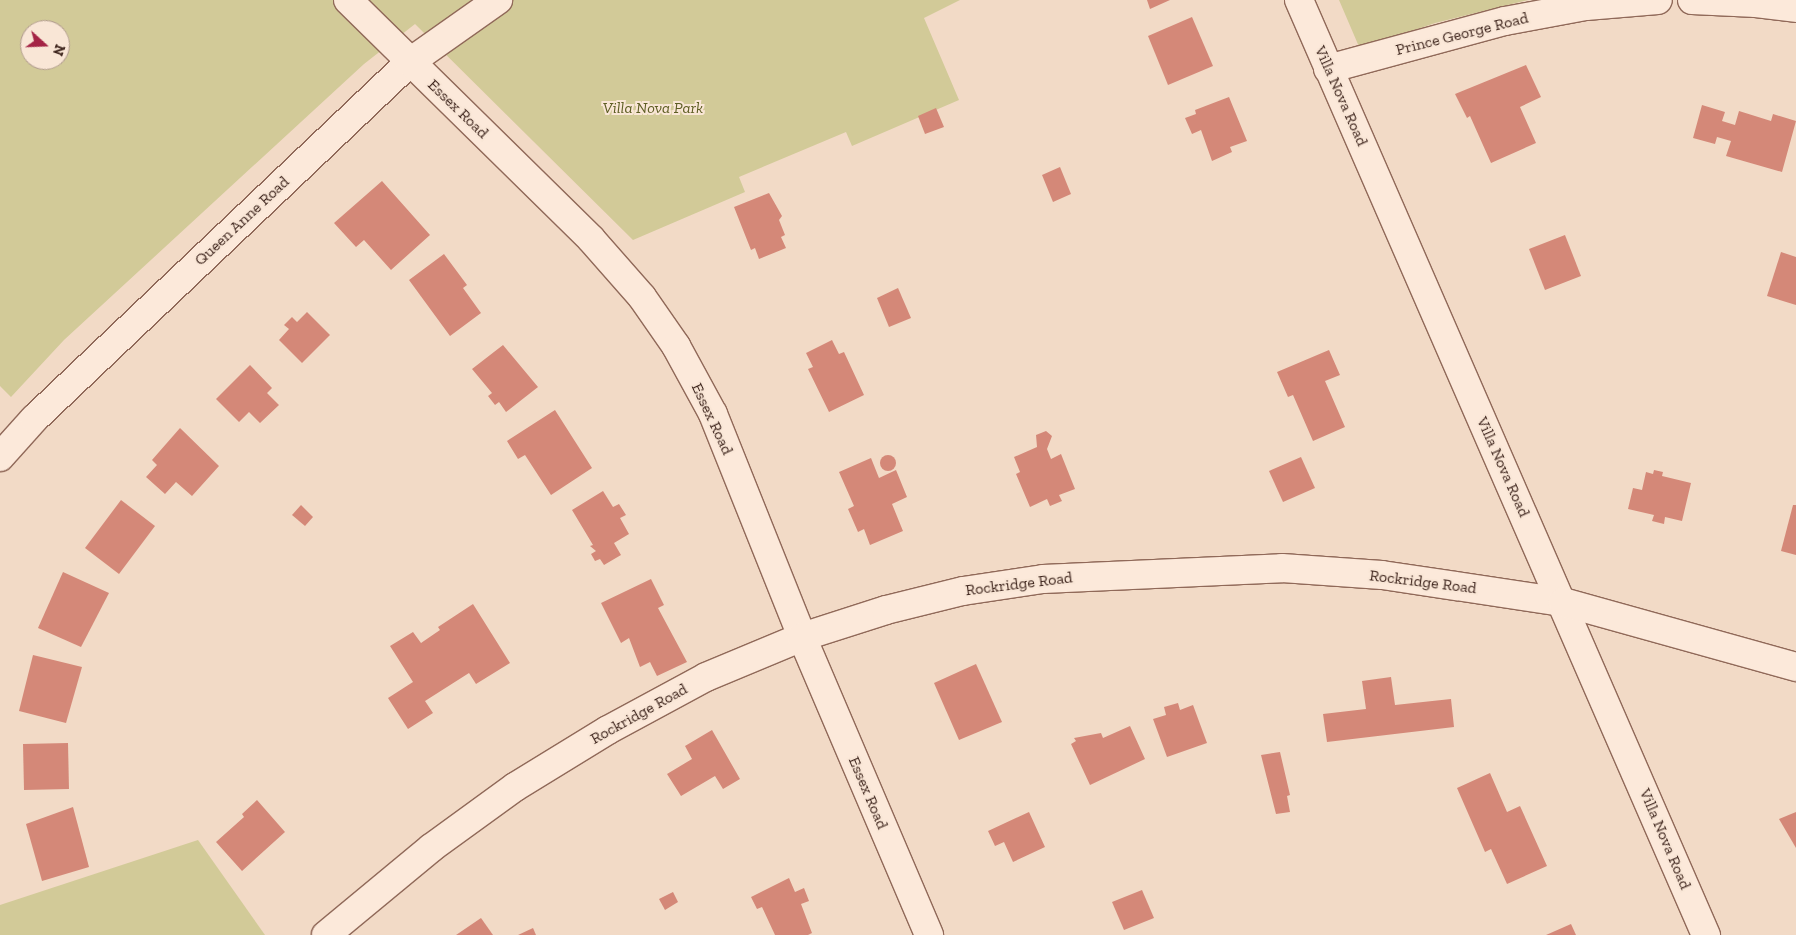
<!DOCTYPE html>
<style>
body{margin:0}
#map{position:relative;width:1796px;height:935px;overflow:hidden;background:#f2dac6;font-family:"Zilla Slab",serif}
div>[style]{position:absolute}
[style*='--x']{left:calc(var(--x)*1px);top:calc(var(--y)*1px);width:calc(var(--w)*1px);rotate:calc(var(--a)*1deg)}
.green>*{inset:0;background:#d2ca98}
.building>*{inset:0;background:#d48878}
.round{border-radius:50%}
.roads{filter:drop-shadow(1px 0 #906959) drop-shadow(-1px 0 #906959) drop-shadow(0 1px #906959) drop-shadow(0 -1px #906959)}
.minor>*{height:28px;margin:-14px;padding:0 14px;transform-origin:14px;border-radius:14px;background:#fce9da}
.tertiary>*{height:28px;margin:-14px;padding:0 14px;transform-origin:14px;border-radius:14px;background:#fce9da}
span{translate:-50% -50%;white-space:nowrap;text-align:center;line-height:1.15;-webkit-text-stroke:4px #f9e6d6;paint-order:stroke}
.street-label{font-size:16px;color:#3f261e}
.park-label{font-size:16px;color:#5d5d23;font-style:italic}
.north{position:absolute;left:20px;top:20px;width:50px;height:50px;box-sizing:border-box;background:#f9e6d6;border:1px solid #af998c;border-radius:50%;rotate:110deg;font-size:14px;font-weight:700;line-height:20px;text-align:center;color:#3f261e}
.north::after{content:'';display:block;margin:auto;width:18px;height:22px;background:#a42445;clip-path:polygon(50% 0,100% 100%,50% 72%,0 100%)}
</style>
<div id="map">
<div class="green">
<i style="clip-path:polygon(evenodd,0 0,960px 0,924px 18px,959px 100px,852px 146px,846px 132px,739px 177px,745px 192px,633px 240px,415px 24px,364px 64px,64px 340px,11px 397px,0 386px,0 0,30px 30px,60px 30px,60px 60px,30px 60px,30px 30px)"></i>
<i style="clip-path:polygon(1339px 0,1528px 0,1435px 23px,1360px 49px)"></i>
<i style="clip-path:polygon(198px 840px,265px 935px,0 935px,0 905px)"></i>
</div>
<div class="building">
<i style="clip-path:polygon(1147px 0,1170px 0,1150px 9px)"></i>
<i style="clip-path:polygon(1192px 17px,1213px 66px,1168px 85px,1148px 36px)"></i>
<i style="clip-path:polygon(1526px 65px,1541px 97px,1520px 107px,1536px 143px,1491px 163px,1470px 116px,1467px 118px,1455px 94px)"></i>
<i style="clip-path:polygon(1229px 97px,1247px 141px,1230px 147px,1232px 152px,1212px 161px,1201px 130px,1192px 134px,1185px 118px,1196px 114px,1195px 110px)"></i>
<i style="clip-path:polygon(1702px 105px,1725px 112px,1722px 121px,1735px 125px,1739px 111px,1771px 121px,1773px 114px,1796px 121px,1782px 172px,1726px 156px,1731px 141px,1717px 137px,1715px 144px,1693px 138px)"></i>
<i style="clip-path:polygon(936px 108px,944px 127px,925px 134px,918px 116px)"></i>
<i style="clip-path:polygon(1060px 167px,1071px 194px,1053px 202px,1042px 175px)"></i>
<i style="clip-path:polygon(382px 181px,430px 235px,391px 270px,364px 240px,356px 247px,334px 223px)"></i>
<i style="clip-path:polygon(769px 193px,782px 216px,779px 220px,785px 235px,781px 237px,786px 248px,759px 259px,755px 248px,751px 250px,734px 207px)"></i>
<i style="clip-path:polygon(1565px 235px,1581px 276px,1545px 290px,1529px 249px)"></i>
<i style="clip-path:polygon(1781px 252px,1796px 257px,1796px 305px,1767px 296px)"></i>
<i style="clip-path:polygon(444px 254px,467px 285px,463px 288px,481px 313px,450px 336px,409px 280px)"></i>
<i style="clip-path:polygon(898px 288px,911px 318px,889px 327px,877px 298px)"></i>
<i style="clip-path:polygon(307px 312px,330px 335px,302px 363px,279px 340px,289px 329px,284px 325px,292px 317px,297px 322px)"></i>
<i style="clip-path:polygon(832px 340px,839px 354px,844px 352px,864px 395px,829px 412px,808px 369px,813px 367px,806px 353px)"></i>
<i style="clip-path:polygon(503px 345px,538px 387px,506px 412px,499px 402px,495px 405px,488px 396px,492px 393px,472px 369px)"></i>
<i style="clip-path:polygon(1329px 350px,1340px 375px,1325px 381px,1345px 427px,1313px 441px,1293px 395px,1288px 397px,1277px 372px)"></i>
<i style="clip-path:polygon(250px 365px,272px 388px,267px 393px,279px 405px,260px 423px,249px 412px,239px 422px,216px 399px)"></i>
<i style="clip-path:polygon(555px 410px,592px 468px,551px 495px,525px 455px,518px 459px,507px 441px)"></i>
<i style="clip-path:polygon(180px 428px,219px 466px,192px 496px,176px 482px,165px 494px,146px 477px,157px 465px,152px 460px)"></i>
<i style="clip-path:polygon(1046px 431px,1052px 436px,1047px 449px,1051px 459px,1061px 454px,1075px 489px,1059px 495px,1062px 501px,1050px 506px,1047px 499px,1030px 507px,1016px 474px,1020px 472px,1014px 457px,1037px 447px,1036px 435px)"></i>
<i class="round" style="left:880px;top:455px;width:16px;height:16px"></i>
<i style="clip-path:polygon(1301px 457px,1315px 488px,1283px 502px,1269px 471px)"></i>
<i style="clip-path:polygon(871px 458px,879px 478px,896px 470px,907px 497px,892px 504px,903px 531px,870px 545px,864px 529px,858px 532px,848px 509px,854px 506px,839px 472px)"></i>
<i style="clip-path:polygon(1654px 470px,1663px 472px,1662px 476px,1691px 483px,1682px 521px,1665px 517px,1664px 524px,1652px 521px,1654px 515px,1628px 509px,1633px 488px,1642px 490px,1646px 472px,1653px 474px)"></i>
<i style="clip-path:polygon(603px 491px,613px 507px,619px 504px,626px 515px,620px 518px,629px 534px,614px 543px,621px 555px,604px 565px,600px 559px,595px 561px,591px 554px,596px 551px,590px 546px,593px 545px,572px 510px)"></i>
<i style="clip-path:polygon(121px 500px,155px 526px,119px 574px,85px 548px)"></i>
<i style="clip-path:polygon(301px 505px,313px 517px,305px 526px,292px 515px)"></i>
<i style="clip-path:polygon(1793px 505px,1796px 505px,1796px 555px,1781px 551px)"></i>
<i style="clip-path:polygon(63px 572px,109px 593px,81px 647px,38px 628px)"></i>
<i style="clip-path:polygon(651px 579px,664px 605px,658px 608px,687px 662px,657px 676px,650px 662px,640px 667px,629px 638px,621px 643px,601px 603px)"></i>
<i style="clip-path:polygon(473px 604px,510px 663px,476px 684px,469px 673px,425px 701px,433px 713px,408px 729px,388px 698px,413px 682px,390px 646px,413px 632px,421px 643px,440px 630px,438px 627px)"></i>
<i style="clip-path:polygon(33px 655px,82px 667px,66px 723px,19px 711px)"></i>
<i style="clip-path:polygon(976px 664px,1002px 722px,959px 740px,934px 683px)"></i>
<i style="clip-path:polygon(1391px 677px,1395px 705px,1451px 699px,1454px 727px,1327px 742px,1323px 714px,1366px 709px,1362px 681px)"></i>
<i style="clip-path:polygon(1178px 703px,1180px 710px,1193px 705px,1207px 743px,1167px 757px,1153px 719px,1166px 715px,1164px 707px)"></i>
<i style="clip-path:polygon(1130px 726px,1145px 759px,1090px 785px,1071px 744px,1076px 741px,1074px 738px,1101px 733px,1103px 738px)"></i>
<i style="clip-path:polygon(712px 730px,740px 779px,723px 789px,715px 776px,681px 796px,667px 774px,692px 759px,685px 746px)"></i>
<i style="clip-path:polygon(68px 743px,69px 789px,24px 790px,23px 744px)"></i>
<i style="clip-path:polygon(1280px 752px,1290px 795px,1287px 796px,1290px 812px,1276px 814px,1261px 755px)"></i>
<i style="clip-path:polygon(1490px 773px,1507px 812px,1520px 806px,1547px 866px,1507px 884px,1491px 849px,1485px 852px,1457px 788px)"></i>
<i style="clip-path:polygon(257px 800px,285px 832px,242px 871px,216px 842px,244px 817px,242px 814px)"></i>
<i style="clip-path:polygon(73px 807px,89px 867px,42px 881px,26px 824px)"></i>
<i style="clip-path:polygon(1029px 812px,1045px 847px,1013px 862px,1004px 842px,995px 846px,988px 831px)"></i>
<i style="clip-path:polygon(1796px 812px,1796px 848px,1779px 819px)"></i>
<i style="clip-path:polygon(789px 878px,795px 892px,804px 888px,809px 901px,801px 904px,812px 933px,808px 935px,775px 935px,762px 907px,757px 909px,751px 897px)"></i>
<i style="clip-path:polygon(1142px 890px,1154px 918px,1124px 930px,1112px 902px)"></i>
<i style="clip-path:polygon(673px 892px,678px 902px,665px 910px,659px 899px)"></i>
<i style="clip-path:polygon(481px 918px,493px 935px,456px 935px)"></i>
<i style="clip-path:polygon(1571px 924px,1576px 935px,1546px 935px)"></i>
<i style="clip-path:polygon(533px 928px,536px 935px,518px 935px)"></i>
</div>
<div class="roads">
<div class="minor">
<i style="--x:1299;--y:0;--w:1020;--a:66.48"></i>
<i style="--x:1692;--y:0;--w:64;--a:2.7"></i>
<i style="--x:1756;--y:3;--w:40;--a:7.1"></i>
<i style="--x:1328;--y:69;--w:183;--a:-15.2"></i>
<i style="--x:1505;--y:21;--w:82;--a:-10.5"></i>
<i style="--x:1586;--y:6;--w:72;--a:-4.8"></i>
<i style="--x:0;--y:457;--w:51;--a:-48.2"></i>
<i style="--x:34;--y:419;--w:518;--a:-43.52"></i>
<i style="--x:410;--y:62;--w:108;--a:-35.2"></i>
<i style="--x:326;--y:935;--w:136;--a:-39.6"></i>
<i style="--x:431;--y:848;--w:104;--a:-36"></i>
<i style="--x:515;--y:787;--w:109;--a:-31.5"></i>
<i style="--x:608;--y:730;--w:111;--a:-28.4"></i>
<i style="--x:706;--y:677;--w:104;--a:-22.6"></i>
</div>
<div class="tertiary">
<i style="--x:348;--y:0;--w:341;--a:44.5"></i>
<i style="--x:591;--y:239;--w:77;--a:48.7"></i>
<i style="--x:642;--y:297;--w:60;--a:55.2"></i>
<i style="--x:676;--y:346;--w:77;--a:61.4"></i>
<i style="--x:713;--y:414;--w:240;--a:68.2"></i>
<i style="--x:802;--y:637;--w:324;--a:66.9"></i>
<i style="--x:802;--y:637;--w:88;--a:-17.8"></i>
<i style="--x:886;--y:610;--w:79;--a:-13.9"></i>
<i style="--x:963;--y:591;--w:81;--a:-8.5"></i>
<i style="--x:1043;--y:579;--w:239;--a:-2.6"></i>
<i style="--x:1282;--y:568;--w:100;--a:4"></i>
<i style="--x:1382;--y:575;--w:183;--a:8.5"></i>
<i style="--x:1563;--y:602;--w:242;--a:15.6"></i>
</div>
</div>
<div class="street-label">
<span style="left:1462px;top:34px;rotate:-14deg">Prince George Road</span>
<span style="left:1341px;top:96px;rotate:66deg">Villa Nova Road</span>
<span style="left:458px;top:109px;rotate:44deg">Essex Road</span>
<span style="left:242px;top:221px;rotate:-43deg">Queen Anne Road</span>
<span style="left:712px;top:419px;rotate:65deg">Essex Road</span>
<span style="left:1503px;top:467px;rotate:66deg">Villa Nova Road</span>
<span style="left:1423px;top:582px;rotate:7deg">Rockridge Road</span>
<span style="left:1019px;top:584px;rotate:-7deg">Rockridge Road</span>
<span style="left:639px;top:714px;rotate:-29deg">Rockridge Road</span>
<span style="left:868px;top:793px;rotate:67deg">Essex Road</span>
<span style="left:1665px;top:839px;rotate:67deg">Villa Nova Road</span>
</div>
<div class="park-label">
<span style="left:653px;top:108px">Villa Nova Park</span>
</div>
<div class="north">N</div>
</div>
